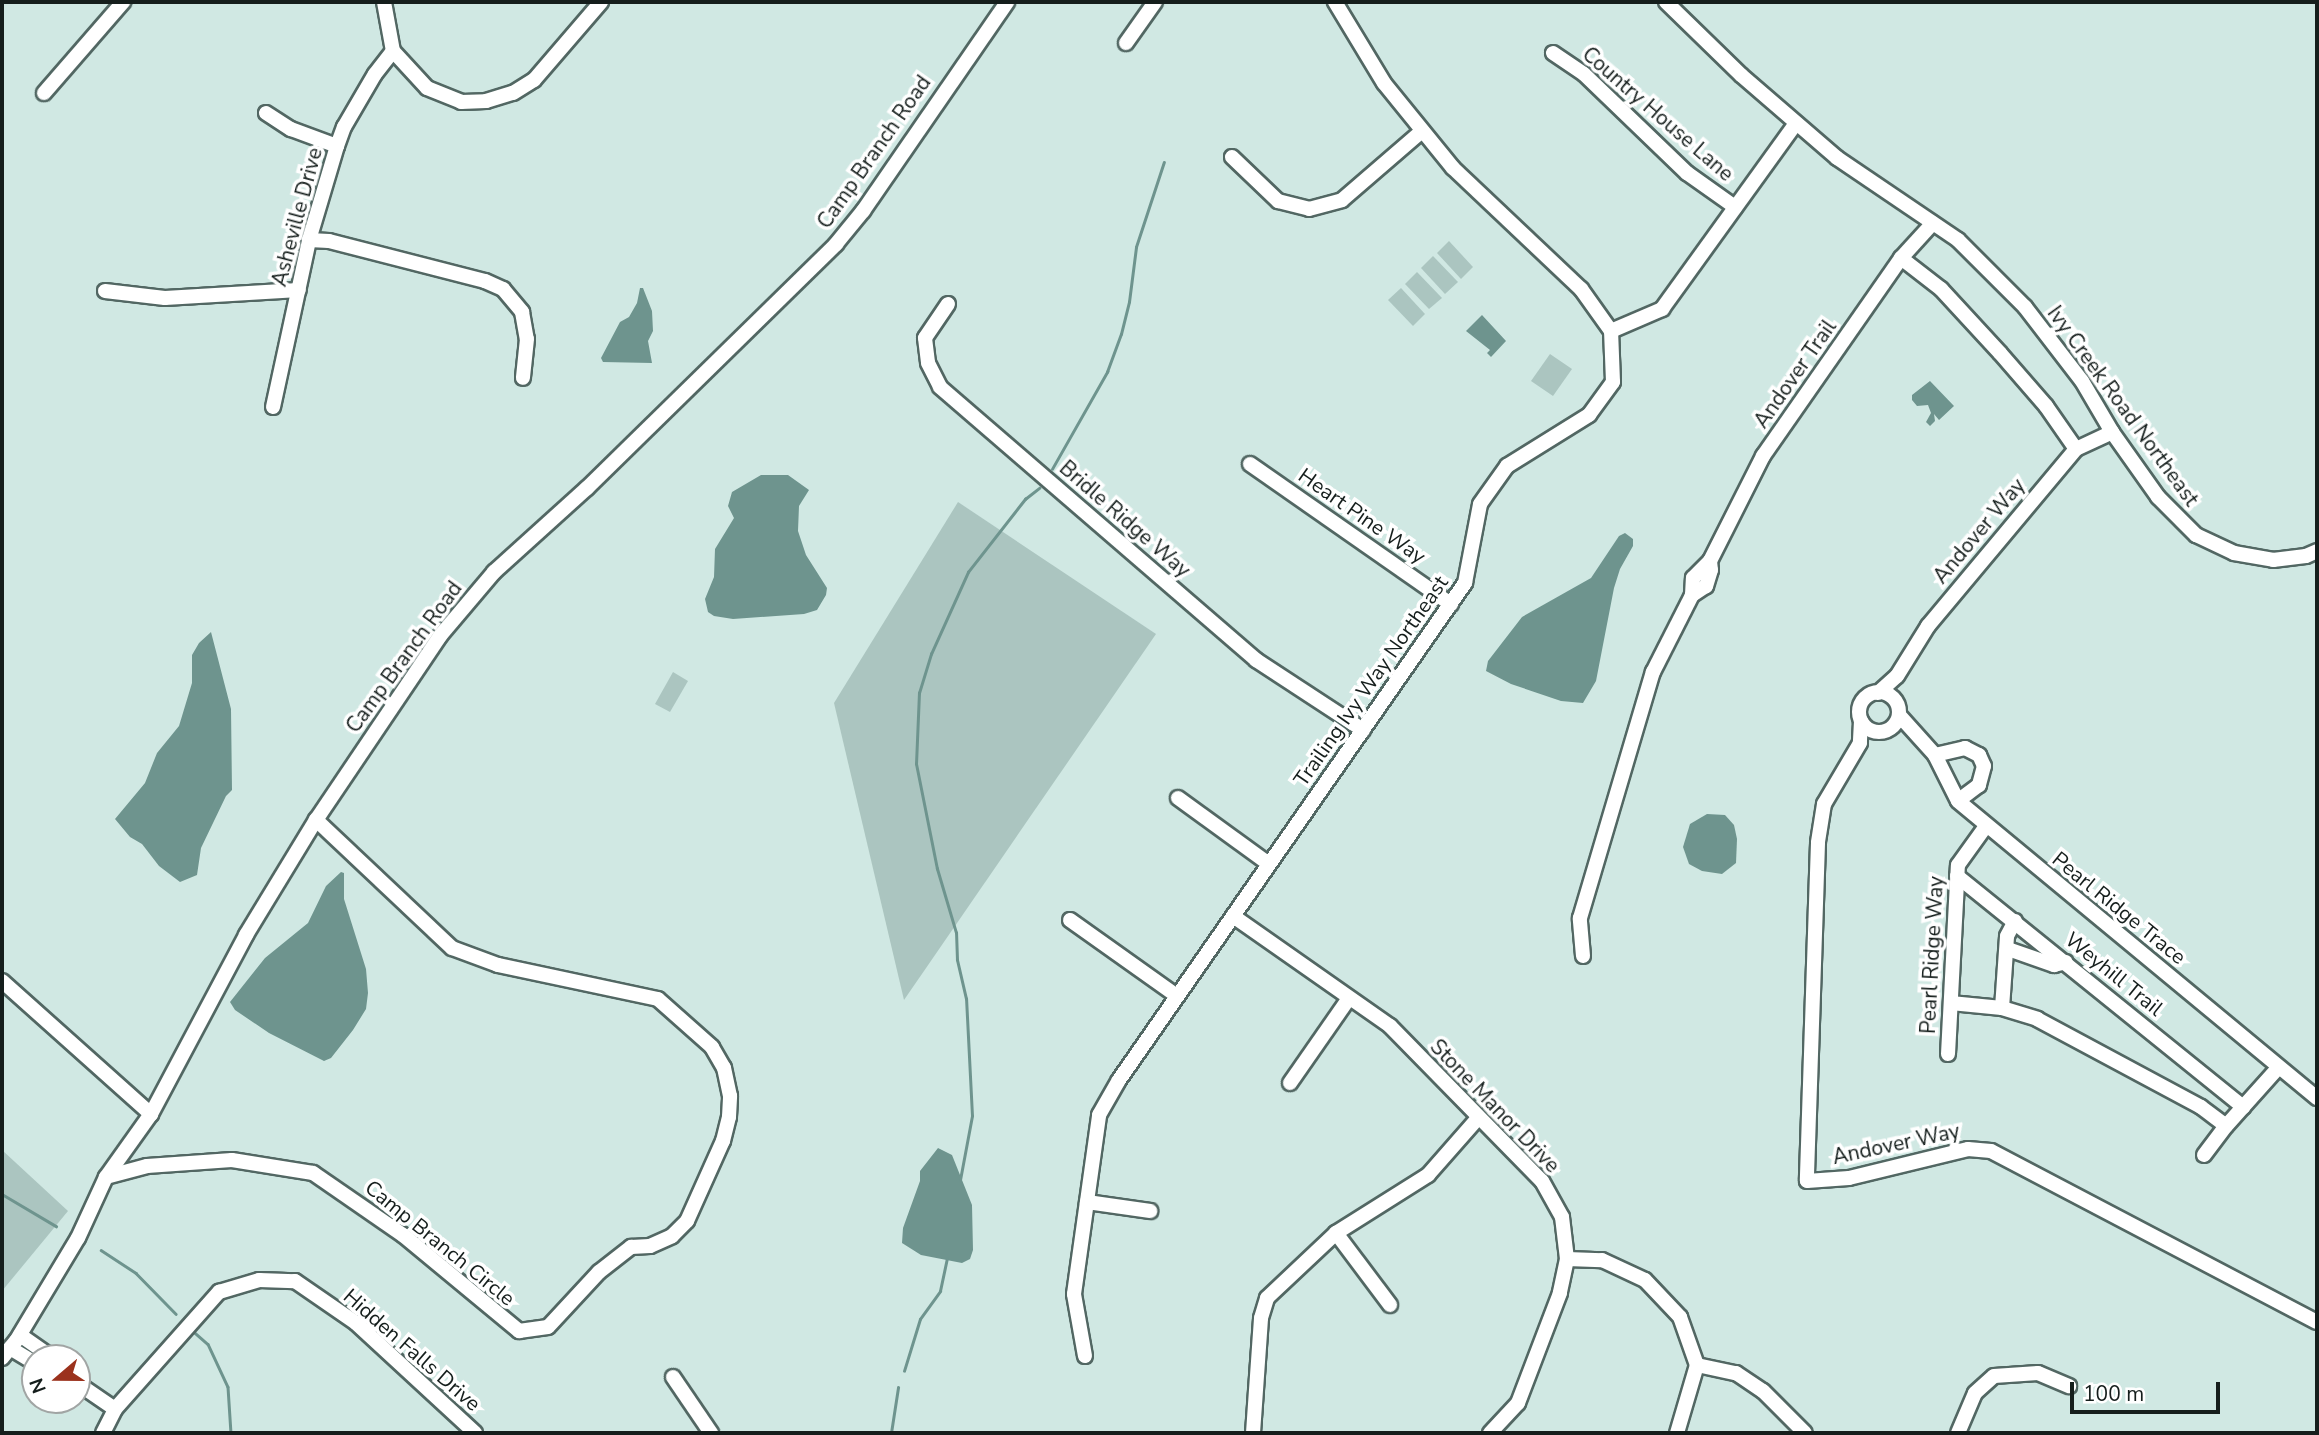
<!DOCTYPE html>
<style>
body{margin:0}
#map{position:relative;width:2319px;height:1435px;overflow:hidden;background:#d0e8e3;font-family:"Nunito Sans",sans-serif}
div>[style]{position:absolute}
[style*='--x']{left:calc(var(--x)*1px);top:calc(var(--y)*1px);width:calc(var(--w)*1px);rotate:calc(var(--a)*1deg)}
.green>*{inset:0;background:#abc5c0}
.water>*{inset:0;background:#6e948e}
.stream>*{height:2.5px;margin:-1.25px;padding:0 1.25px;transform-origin:1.25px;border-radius:1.25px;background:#6e948e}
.roads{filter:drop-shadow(2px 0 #526763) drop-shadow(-2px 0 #526763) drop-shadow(0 2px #526763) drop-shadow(0 -2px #526763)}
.minor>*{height:14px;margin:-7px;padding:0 7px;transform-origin:7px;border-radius:7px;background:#fff}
.minor>.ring{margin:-7px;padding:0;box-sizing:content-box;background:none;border:14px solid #fff;border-radius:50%}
span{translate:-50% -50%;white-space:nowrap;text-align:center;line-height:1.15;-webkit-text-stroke:7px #fff;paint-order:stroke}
.street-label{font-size:21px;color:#151e1c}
.frame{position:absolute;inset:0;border:4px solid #151e1c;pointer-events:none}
.north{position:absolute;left:21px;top:1344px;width:70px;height:70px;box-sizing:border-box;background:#fff;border:2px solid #a1a5a4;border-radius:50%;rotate:250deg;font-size:19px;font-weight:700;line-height:28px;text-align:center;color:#151e1c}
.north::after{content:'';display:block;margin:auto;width:24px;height:32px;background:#9b321d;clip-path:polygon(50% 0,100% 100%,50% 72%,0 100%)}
.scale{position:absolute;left:2070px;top:1382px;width:150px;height:32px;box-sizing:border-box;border:4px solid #151e1c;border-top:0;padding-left:9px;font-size:21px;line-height:24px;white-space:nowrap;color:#151e1c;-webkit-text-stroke:5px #fff;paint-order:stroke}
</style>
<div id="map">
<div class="green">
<i style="clip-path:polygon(1449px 241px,1473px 267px,1461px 279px,1437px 253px)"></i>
<i style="clip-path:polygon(1433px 256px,1458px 282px,1445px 294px,1421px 268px)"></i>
<i style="clip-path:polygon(1417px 272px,1442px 298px,1429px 309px,1405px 284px)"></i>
<i style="clip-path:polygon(1401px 288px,1425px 314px,1413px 326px,1388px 300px)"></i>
<i style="clip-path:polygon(1550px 354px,1572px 369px,1553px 396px,1531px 381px)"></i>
<i style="clip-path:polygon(958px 502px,1156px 634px,904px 1000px,834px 703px)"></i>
<i style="clip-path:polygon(673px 672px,688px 681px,670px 712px,655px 704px)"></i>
<i style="clip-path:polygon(2px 1150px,68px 1211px,2px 1291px)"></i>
</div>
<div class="water">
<i style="clip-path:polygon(640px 288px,643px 288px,652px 311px,653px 331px,648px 341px,652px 363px,603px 362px,601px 358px,620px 322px,629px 317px,637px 303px)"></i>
<i style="clip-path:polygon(1482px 315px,1506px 341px,1491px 357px,1487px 353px,1490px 350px,1466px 331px)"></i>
<i style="clip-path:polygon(1930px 381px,1954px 406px,1939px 420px,1934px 414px,1935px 421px,1930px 426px,1926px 422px,1931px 413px,1928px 405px,1917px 406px,1912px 400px,1912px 395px)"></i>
<i style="clip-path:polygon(761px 475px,788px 475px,809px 490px,799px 506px,798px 531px,806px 555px,827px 588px,826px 595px,817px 610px,804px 614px,733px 619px,714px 616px,708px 612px,705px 599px,714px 577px,715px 549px,734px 518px,728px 506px,732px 492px)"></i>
<i style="clip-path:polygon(1625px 533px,1633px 539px,1633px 546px,1620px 569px,1614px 588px,1596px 681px,1583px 703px,1561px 701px,1511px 684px,1486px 671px,1488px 661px,1522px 617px,1591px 578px,1619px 536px)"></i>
<i style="clip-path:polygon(211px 632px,231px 709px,232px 790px,226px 796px,201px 848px,197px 875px,180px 882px,159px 866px,142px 844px,130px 837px,115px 819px,145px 783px,157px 753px,179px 726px,192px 683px,192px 655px,199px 643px)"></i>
<i style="clip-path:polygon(1707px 814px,1725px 815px,1734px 825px,1737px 839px,1736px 863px,1722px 874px,1702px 871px,1689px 864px,1683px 847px,1690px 824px)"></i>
<i style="clip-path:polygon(341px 872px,344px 873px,344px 899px,366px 969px,368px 993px,366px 1009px,353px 1030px,331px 1058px,324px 1061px,269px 1033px,235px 1010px,230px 1002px,265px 958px,308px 923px,326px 886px)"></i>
<i style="clip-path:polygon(938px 1148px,952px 1155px,972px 1205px,973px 1250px,970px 1259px,962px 1263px,921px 1255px,902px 1243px,903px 1228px,920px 1181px,920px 1171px)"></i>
</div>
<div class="stream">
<i style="--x:1052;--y:469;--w:112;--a:-60.4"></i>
<i style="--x:1107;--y:372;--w:40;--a:-69.8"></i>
<i style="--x:1121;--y:334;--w:33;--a:-76"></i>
<i style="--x:1129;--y:302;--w:55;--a:-82.7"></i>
<i style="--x:1136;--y:247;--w:89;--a:-71.8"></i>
<i style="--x:960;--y:1180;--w:65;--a:-79.4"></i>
<i style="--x:972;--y:1116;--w:117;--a:-92.9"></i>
<i style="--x:966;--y:999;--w:40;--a:-103"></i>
<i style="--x:957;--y:960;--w:27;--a:-92"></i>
<i style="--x:956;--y:933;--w:67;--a:-106.5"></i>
<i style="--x:937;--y:869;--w:107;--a:-101.3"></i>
<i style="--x:916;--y:764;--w:71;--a:-87.6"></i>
<i style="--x:919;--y:693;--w:41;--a:-72.9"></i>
<i style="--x:931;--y:654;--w:90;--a:-65.7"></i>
<i style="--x:968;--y:572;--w:93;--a:-52"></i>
<i style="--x:1025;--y:499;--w:18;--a:-38"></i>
<i style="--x:2;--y:1194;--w:63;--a:30.7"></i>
<i style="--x:101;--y:1250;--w:42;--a:33.3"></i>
<i style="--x:136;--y:1273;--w:57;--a:45.7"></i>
<i style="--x:194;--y:1332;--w:18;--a:41"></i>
<i style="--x:208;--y:1344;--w:47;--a:65.1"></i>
<i style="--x:228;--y:1387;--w:46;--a:86.3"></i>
<i style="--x:904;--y:1371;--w:54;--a:-72.9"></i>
<i style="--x:920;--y:1319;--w:34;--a:-54"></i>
<i style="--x:940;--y:1291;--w:33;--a:-78"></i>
<i style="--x:891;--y:1433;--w:46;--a:-81.2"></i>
</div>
<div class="roads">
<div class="minor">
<i style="--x:384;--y:2;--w:50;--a:79.6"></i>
<i style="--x:393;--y:51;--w:50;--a:47.4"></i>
<i style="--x:427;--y:88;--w:37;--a:22"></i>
<i style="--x:461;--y:102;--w:25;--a:-2"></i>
<i style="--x:486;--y:101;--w:28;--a:-17"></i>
<i style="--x:513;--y:93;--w:25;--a:-32"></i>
<i style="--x:534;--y:80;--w:103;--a:-49.3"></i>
<i style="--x:1666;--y:2;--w:105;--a:44.2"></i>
<i style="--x:1741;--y:75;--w:127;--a:40.8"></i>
<i style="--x:1837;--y:158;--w:146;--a:34.1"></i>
<i style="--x:1958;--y:240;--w:95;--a:45"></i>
<i style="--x:2025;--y:307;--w:93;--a:52.4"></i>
<i style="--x:2082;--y:381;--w:59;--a:59.5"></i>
<i style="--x:2112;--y:432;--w:80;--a:54.7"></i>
<i style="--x:2158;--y:497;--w:54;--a:45"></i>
<i style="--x:2196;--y:535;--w:42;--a:25.3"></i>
<i style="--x:2234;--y:553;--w:40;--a:10"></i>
<i style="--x:2273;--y:560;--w:33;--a:-7"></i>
<i style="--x:2306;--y:556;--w:12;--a:-24"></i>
<i style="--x:1126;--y:43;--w:50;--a:-54.7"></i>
<i style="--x:1553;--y:53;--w:37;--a:34"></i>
<i style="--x:1584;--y:74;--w:143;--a:43.9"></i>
<i style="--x:1687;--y:173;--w:59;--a:35.3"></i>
<i style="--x:44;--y:93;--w:121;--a:-49"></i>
<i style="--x:266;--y:113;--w:30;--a:33"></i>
<i style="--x:291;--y:129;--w:49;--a:20.3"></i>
<i style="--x:1232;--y:157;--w:64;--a:43.7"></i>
<i style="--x:1278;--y:201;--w:32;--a:14"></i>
<i style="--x:1309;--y:209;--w:34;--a:-15"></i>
<i style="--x:1342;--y:200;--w:106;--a:-40.8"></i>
<i style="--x:309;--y:240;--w:20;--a:3"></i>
<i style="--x:329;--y:241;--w:161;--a:14.4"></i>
<i style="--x:485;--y:281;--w:20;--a:24"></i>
<i style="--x:503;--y:289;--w:30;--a:50"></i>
<i style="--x:522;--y:312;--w:27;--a:80"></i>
<i style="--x:527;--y:339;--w:39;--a:96"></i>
<i style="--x:1901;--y:258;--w:51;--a:37.8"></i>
<i style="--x:1941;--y:289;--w:87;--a:47.3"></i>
<i style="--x:2000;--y:353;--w:70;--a:49"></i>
<i style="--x:2046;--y:406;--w:52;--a:55.1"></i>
<i style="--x:105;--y:291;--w:60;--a:6.7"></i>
<i style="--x:165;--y:298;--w:134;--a:-3.4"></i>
<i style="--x:948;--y:304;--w:41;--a:124.1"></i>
<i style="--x:925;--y:338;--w:25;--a:83"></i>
<i style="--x:928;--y:363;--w:27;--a:63"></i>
<i style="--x:940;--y:387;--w:418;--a:40.8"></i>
<i style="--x:1256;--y:660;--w:128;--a:33.2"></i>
<i style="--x:1611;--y:331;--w:56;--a:-23.3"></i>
<i style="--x:1662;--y:309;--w:229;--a:-54.2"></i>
<i style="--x:273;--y:407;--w:171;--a:-77.8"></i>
<i style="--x:309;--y:240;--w:98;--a:-73.4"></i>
<i style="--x:337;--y:146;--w:20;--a:-70"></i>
<i style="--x:344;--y:127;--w:61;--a:-59.7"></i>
<i style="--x:375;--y:74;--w:29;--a:-52"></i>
<i style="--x:1250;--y:464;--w:245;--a:34.9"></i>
<i style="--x:1710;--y:561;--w:118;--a:-63.2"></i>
<i style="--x:1763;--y:456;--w:241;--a:-55.1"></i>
<i style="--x:1901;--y:258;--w:47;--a:-47.6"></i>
<i style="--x:1710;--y:561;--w:9;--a:84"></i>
<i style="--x:1711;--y:570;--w:17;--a:107"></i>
<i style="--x:1706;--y:586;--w:17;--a:147"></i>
<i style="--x:1692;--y:595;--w:17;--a:-87"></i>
<i style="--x:1693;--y:578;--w:24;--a:-45"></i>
<i class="ring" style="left:1859px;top:692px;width:26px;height:26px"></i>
<i style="--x:1878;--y:693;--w:25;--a:-42"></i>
<i style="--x:1897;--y:676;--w:59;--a:-58.2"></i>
<i style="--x:1928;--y:626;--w:231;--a:-50.1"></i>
<i style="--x:2076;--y:449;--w:40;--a:-25"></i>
<i style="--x:1899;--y:715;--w:54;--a:48"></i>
<i style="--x:1935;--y:755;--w:51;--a:63.4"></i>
<i style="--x:1958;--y:801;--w:466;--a:39.6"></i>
<i style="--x:1861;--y:721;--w:22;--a:93"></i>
<i style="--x:1860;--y:743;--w:71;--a:120.5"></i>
<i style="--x:1824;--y:804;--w:39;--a:99"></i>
<i style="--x:1818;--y:843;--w:338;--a:91.9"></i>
<i style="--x:1807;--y:1181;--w:42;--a:-4.1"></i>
<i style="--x:1849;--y:1178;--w:122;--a:-13.7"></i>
<i style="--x:1968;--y:1149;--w:23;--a:5"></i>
<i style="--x:1991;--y:1151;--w:368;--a:27.7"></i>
<i style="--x:1935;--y:755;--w:31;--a:-13"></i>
<i style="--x:1965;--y:748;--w:16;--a:27"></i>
<i style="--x:1979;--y:755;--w:12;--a:66"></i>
<i style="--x:1984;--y:766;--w:20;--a:105"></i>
<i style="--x:1979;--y:785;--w:26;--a:143"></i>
<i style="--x:1178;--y:798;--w:112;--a:36"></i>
<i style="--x:1957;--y:876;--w:368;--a:38.9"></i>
<i style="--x:1233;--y:916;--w:192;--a:35"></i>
<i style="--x:1390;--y:1026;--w:217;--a:45.6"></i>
<i style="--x:1542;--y:1181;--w:41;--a:60.9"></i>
<i style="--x:1562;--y:1217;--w:42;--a:83.2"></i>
<i style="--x:1567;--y:1259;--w:35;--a:102"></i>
<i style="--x:1560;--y:1293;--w:118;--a:110.9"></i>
<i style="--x:1518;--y:1403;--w:41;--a:133"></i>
<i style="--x:1070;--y:920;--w:131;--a:35.4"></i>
<i style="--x:2008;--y:949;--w:49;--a:19.2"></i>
<i style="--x:2054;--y:965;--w:12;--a:-14"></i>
<i style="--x:1583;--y:956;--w:38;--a:-95"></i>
<i style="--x:1580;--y:918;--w:257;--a:-73.5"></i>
<i style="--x:1653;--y:672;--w:86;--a:-63.1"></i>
<i style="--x:2;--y:981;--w:200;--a:41.8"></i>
<i style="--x:1951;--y:1003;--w:51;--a:5.6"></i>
<i style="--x:2002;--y:1008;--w:37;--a:17"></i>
<i style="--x:2037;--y:1019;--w:186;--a:28.2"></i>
<i style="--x:2201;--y:1107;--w:31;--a:37"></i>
<i style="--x:2226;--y:1126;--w:79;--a:-48.1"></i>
<i style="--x:2002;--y:1008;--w:72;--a:-86"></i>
<i style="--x:2007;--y:936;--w:17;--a:-62"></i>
<i style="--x:1948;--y:1054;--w:189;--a:-87"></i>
<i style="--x:1958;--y:865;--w:48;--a:-54.3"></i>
<i style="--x:1290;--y:1083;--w:103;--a:-55.2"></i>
<i style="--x:2204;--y:1155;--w:36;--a:-53"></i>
<i style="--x:106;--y:1177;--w:42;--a:-15"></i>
<i style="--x:147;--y:1166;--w:85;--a:-4"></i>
<i style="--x:232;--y:1160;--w:82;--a:9.1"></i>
<i style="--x:313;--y:1173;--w:109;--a:34.6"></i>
<i style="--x:403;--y:1235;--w:151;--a:39.6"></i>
<i style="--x:519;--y:1331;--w:29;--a:-8"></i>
<i style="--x:548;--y:1327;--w:75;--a:-47.2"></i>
<i style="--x:599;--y:1272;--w:41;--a:-38"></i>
<i style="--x:631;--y:1247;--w:19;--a:-3"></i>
<i style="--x:650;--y:1246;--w:24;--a:-24"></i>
<i style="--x:672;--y:1236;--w:21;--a:-45"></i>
<i style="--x:687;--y:1221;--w:88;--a:-65.8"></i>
<i style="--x:723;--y:1141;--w:25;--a:-76"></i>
<i style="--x:729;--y:1117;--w:21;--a:-87"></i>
<i style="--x:730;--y:1096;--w:29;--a:-102"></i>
<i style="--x:724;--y:1068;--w:24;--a:-120"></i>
<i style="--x:712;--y:1047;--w:72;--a:-138.4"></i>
<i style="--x:658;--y:999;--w:164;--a:-168"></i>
<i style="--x:498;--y:965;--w:49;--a:-159.7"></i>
<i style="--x:452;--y:948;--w:187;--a:-136.7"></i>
<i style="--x:1087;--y:1202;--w:64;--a:8.1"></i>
<i style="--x:1336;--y:1233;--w:90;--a:53.1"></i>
<i style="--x:1567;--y:1259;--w:35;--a:2"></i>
<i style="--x:1602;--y:1260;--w:47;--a:24.9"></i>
<i style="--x:1645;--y:1280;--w:51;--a:46.6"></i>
<i style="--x:1680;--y:1317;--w:51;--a:70.5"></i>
<i style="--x:1697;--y:1365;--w:71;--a:106.4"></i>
<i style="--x:20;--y:1335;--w:40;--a:34.9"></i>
<i style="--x:10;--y:1348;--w:29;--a:31"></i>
<i style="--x:1085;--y:1356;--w:63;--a:-100.1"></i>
<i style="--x:1074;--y:1294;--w:181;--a:-82"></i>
<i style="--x:1099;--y:1115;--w:40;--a:-60.3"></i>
<i style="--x:1119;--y:1080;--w:606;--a:-55.16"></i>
<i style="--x:1465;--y:583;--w:80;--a:-79.2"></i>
<i style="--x:1480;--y:504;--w:47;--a:-54.6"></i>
<i style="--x:1507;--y:466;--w:97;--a:-31.9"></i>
<i style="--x:1589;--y:415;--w:41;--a:-54"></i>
<i style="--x:1613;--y:382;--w:51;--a:-92.2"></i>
<i style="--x:1611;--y:331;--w:52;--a:-125.5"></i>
<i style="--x:1581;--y:289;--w:176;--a:-136.6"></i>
<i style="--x:1453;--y:168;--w:109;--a:-129.1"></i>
<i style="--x:1384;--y:83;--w:95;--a:-121.2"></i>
<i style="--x:2;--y:1358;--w:22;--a:-51"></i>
<i style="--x:16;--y:1341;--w:120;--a:-59"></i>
<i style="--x:78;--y:1238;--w:67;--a:-65.3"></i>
<i style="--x:106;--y:1177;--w:77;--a:-54.5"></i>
<i style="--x:151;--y:1114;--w:203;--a:-62"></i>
<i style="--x:246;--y:935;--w:135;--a:-58.7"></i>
<i style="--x:316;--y:820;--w:222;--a:-56"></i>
<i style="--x:440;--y:636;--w:84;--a:-49.8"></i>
<i style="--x:494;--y:572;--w:125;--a:-42.1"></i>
<i style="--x:587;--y:488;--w:349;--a:-44.4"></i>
<i style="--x:836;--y:244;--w:43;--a:-50.7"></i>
<i style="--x:863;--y:211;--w:254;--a:-55.4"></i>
<i style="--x:1697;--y:1365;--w:40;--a:12"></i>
<i style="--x:1736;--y:1373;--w:32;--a:34"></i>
<i style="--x:1763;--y:1391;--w:59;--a:45"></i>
<i style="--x:673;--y:1377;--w:68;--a:55.8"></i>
<i style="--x:77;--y:1383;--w:46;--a:34.4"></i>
<i style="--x:103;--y:1433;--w:27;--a:-63"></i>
<i style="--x:115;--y:1409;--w:157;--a:-48.4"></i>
<i style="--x:219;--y:1292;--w:42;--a:-16.7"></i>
<i style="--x:259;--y:1280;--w:36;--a:2"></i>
<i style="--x:295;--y:1281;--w:74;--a:34.5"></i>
<i style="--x:356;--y:1323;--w:162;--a:42.7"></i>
<i style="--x:1253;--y:1433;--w:115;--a:-86"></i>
<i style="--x:1261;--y:1318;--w:21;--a:-73"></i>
<i style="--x:1267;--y:1298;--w:95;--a:-43.3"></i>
<i style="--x:1336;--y:1233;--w:109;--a:-32.2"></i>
<i style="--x:1428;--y:1175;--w:77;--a:-48.7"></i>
<i style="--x:1958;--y:1433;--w:43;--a:-67"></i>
<i style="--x:1975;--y:1393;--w:25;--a:-42"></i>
<i style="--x:1994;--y:1376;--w:44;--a:-3.9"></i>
<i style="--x:2038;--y:1373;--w:34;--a:23"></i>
</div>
</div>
<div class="street-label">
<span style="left:1658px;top:114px;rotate:41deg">Country House Lane</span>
<span style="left:874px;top:152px;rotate:-55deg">Camp Branch Road</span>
<span style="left:297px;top:217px;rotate:-75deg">Asheville Drive</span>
<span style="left:1795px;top:374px;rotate:-55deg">Andover Trail</span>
<span style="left:2123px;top:406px;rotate:54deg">Ivy Creek Road Northeast</span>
<span style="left:1362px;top:516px;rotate:35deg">Heart Pine Way</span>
<span style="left:1125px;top:519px;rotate:41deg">Bridle Ridge Way</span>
<span style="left:1979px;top:531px;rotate:-50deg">Andover Way</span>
<span style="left:404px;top:657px;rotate:-54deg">Camp Branch Road</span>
<span style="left:1371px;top:681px;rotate:-55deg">Trailing Ivy Way Northeast</span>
<span style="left:2119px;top:908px;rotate:39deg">Pearl Ridge Trace</span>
<span style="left:1932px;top:955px;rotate:-87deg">Pearl Ridge Way</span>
<span style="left:2114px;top:974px;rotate:39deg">Weyhill Trail</span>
<span style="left:1495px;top:1106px;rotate:46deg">Stone Manor Drive</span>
<span style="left:1896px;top:1144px;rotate:-12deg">Andover Way</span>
<span style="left:440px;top:1243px;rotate:39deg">Camp Branch Circle</span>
<span style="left:412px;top:1350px;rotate:41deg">Hidden Falls Drive</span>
</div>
<div class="frame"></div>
<div class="north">N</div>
<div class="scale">100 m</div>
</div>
